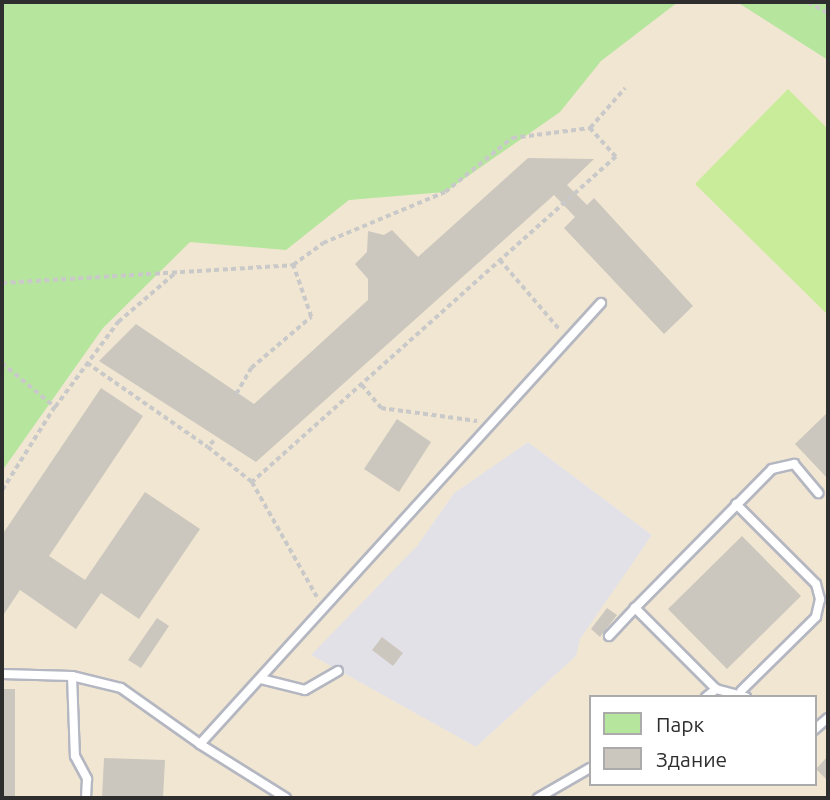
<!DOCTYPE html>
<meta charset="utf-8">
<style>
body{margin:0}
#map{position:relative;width:830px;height:800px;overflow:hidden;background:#efe9e1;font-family:Ubuntu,sans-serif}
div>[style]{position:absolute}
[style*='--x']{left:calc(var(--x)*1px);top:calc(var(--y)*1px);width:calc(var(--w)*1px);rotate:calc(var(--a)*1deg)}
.industrial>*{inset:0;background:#e3e1e8}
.education>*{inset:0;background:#f0e6d1}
.green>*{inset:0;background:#b6e59e}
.pitch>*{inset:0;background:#c9ec9a}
.building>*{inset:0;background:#cbc7bf}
.path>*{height:3.5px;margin-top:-1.75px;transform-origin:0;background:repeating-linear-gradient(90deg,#c9c9c9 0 5px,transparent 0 8.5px)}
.roads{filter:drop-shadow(2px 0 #b4b7c1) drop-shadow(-2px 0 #b4b7c1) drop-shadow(0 2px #b4b7c1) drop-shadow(0 -2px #b4b7c1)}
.lane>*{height:8px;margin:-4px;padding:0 4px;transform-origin:4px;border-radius:4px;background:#fff}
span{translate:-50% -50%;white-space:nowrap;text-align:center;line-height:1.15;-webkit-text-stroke:5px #fff;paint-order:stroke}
.frame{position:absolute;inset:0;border:4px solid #2e2e2e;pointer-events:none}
.legend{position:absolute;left:589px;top:695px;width:228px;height:91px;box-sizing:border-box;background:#fff;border:2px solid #ababab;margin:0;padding:9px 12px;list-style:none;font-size:21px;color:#2e2e2e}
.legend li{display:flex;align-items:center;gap:14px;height:35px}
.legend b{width:35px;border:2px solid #ababab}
</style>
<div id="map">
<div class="industrial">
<i style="clip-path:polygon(528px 442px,652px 535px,576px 656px,476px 747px,311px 655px,428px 530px,454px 493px)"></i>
</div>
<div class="education">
<i style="clip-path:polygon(evenodd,2px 2px,737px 2px,828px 60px,828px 798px,2px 798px,2px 2px,528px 442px,652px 535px,580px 639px,576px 656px,476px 747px,311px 655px,417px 546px,454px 493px,528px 442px,2px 2px,590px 697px,814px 697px,814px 784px,590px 784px,590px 697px)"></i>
</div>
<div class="green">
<i style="clip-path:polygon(2px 2px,678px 2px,601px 61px,560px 112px,445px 192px,349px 200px,286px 250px,190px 242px,103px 328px,2px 471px)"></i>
<i style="clip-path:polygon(737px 2px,828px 2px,828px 60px)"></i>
</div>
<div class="pitch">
<i style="clip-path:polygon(788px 89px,828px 129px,828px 315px,695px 184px)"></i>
</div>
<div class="building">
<i style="clip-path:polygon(528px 158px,594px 159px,567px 185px,587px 205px,594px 198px,693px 306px,664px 334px,564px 228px,575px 217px,554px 195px,256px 462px,99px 361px,136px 324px,254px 404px,368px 300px,368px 279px,355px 264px,367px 252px,368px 231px,384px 235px,392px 230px,418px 257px)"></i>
<i style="clip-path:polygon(101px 388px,143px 416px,49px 556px,85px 580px,145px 492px,200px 529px,139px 619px,101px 593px,76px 629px,20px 590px,2px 617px,2px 535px)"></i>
<i style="clip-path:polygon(828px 412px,828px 479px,795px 444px)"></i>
<i style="clip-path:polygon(397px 419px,431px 442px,399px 492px,364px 469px)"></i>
<i style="clip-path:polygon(742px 536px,801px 596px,727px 669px,668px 609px)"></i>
<i style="clip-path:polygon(607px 608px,617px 615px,600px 637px,591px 629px)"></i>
<i style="clip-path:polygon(157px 618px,169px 626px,141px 668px,128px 660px)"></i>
<i style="clip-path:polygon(382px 637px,403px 653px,393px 666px,372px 650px)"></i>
<i style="clip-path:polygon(2px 689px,15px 689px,15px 798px,2px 798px)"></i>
<i style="clip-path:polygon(828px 756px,828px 781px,816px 769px)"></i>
<i style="clip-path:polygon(104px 758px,165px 760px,163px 798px,102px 798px)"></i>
</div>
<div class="path">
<i style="--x:808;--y:2;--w:23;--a:29"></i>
<i style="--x:590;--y:128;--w:53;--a:-48.8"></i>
<i style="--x:500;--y:260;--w:92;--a:49.4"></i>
<i style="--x:2;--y:283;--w:292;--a:-3.5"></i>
<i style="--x:293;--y:265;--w:37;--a:-36"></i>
<i style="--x:323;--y:243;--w:132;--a:-22.7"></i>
<i style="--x:445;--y:192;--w:86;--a:-38.9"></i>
<i style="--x:512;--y:138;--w:79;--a:-7.3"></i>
<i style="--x:590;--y:128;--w:39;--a:48"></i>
<i style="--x:616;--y:157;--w:488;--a:138.2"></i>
<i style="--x:2;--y:363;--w:69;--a:39.7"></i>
<i style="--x:55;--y:407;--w:99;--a:122.2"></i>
<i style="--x:87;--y:363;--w:147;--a:34.8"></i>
<i style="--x:362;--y:385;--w:30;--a:50"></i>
<i style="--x:381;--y:408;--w:97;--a:7.7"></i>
<i style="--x:236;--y:394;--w:30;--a:-60"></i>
<i style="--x:251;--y:368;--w:79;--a:-40.4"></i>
<i style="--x:311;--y:317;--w:55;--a:-109.1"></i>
<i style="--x:55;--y:407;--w:106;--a:-53.5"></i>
<i style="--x:118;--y:322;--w:74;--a:-40.6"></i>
<i style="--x:214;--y:441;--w:8;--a:135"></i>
<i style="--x:208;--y:447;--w:56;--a:38.5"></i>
<i style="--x:252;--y:482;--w:132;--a:60.5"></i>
</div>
<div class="roads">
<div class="lane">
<i style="--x:736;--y:504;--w:113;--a:45"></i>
<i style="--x:816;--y:584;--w:16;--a:75"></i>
<i style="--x:820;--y:599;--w:18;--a:103"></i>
<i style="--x:816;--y:617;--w:105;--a:135.4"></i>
<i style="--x:609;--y:636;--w:38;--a:-47"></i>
<i style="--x:2;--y:674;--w:70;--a:1.6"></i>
<i style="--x:72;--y:676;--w:50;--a:13.8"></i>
<i style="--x:121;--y:688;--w:97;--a:35.3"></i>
<i style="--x:72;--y:676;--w:80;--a:87.9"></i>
<i style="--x:75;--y:756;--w:26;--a:62"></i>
<i style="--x:87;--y:779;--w:19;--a:93"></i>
<i style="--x:261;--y:679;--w:45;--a:14"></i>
<i style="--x:305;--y:690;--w:38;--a:-30"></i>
<i style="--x:716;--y:689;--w:115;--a:-135"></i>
<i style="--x:635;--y:608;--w:195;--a:-45.4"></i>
<i style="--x:772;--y:469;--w:23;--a:-13"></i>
<i style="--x:794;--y:464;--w:38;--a:50"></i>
<i style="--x:706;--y:697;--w:13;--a:-39"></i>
<i style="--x:716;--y:689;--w:31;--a:15"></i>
<i style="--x:814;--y:730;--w:18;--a:-41"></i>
<i style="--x:286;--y:798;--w:102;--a:-147.9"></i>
<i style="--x:200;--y:744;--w:596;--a:-47.72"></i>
<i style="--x:538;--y:798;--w:60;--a:-30"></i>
</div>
</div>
<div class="frame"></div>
<ul class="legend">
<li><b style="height:19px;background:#b6e59e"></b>Парк</li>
<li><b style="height:19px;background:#cbc7bf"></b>Здание</li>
</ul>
</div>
